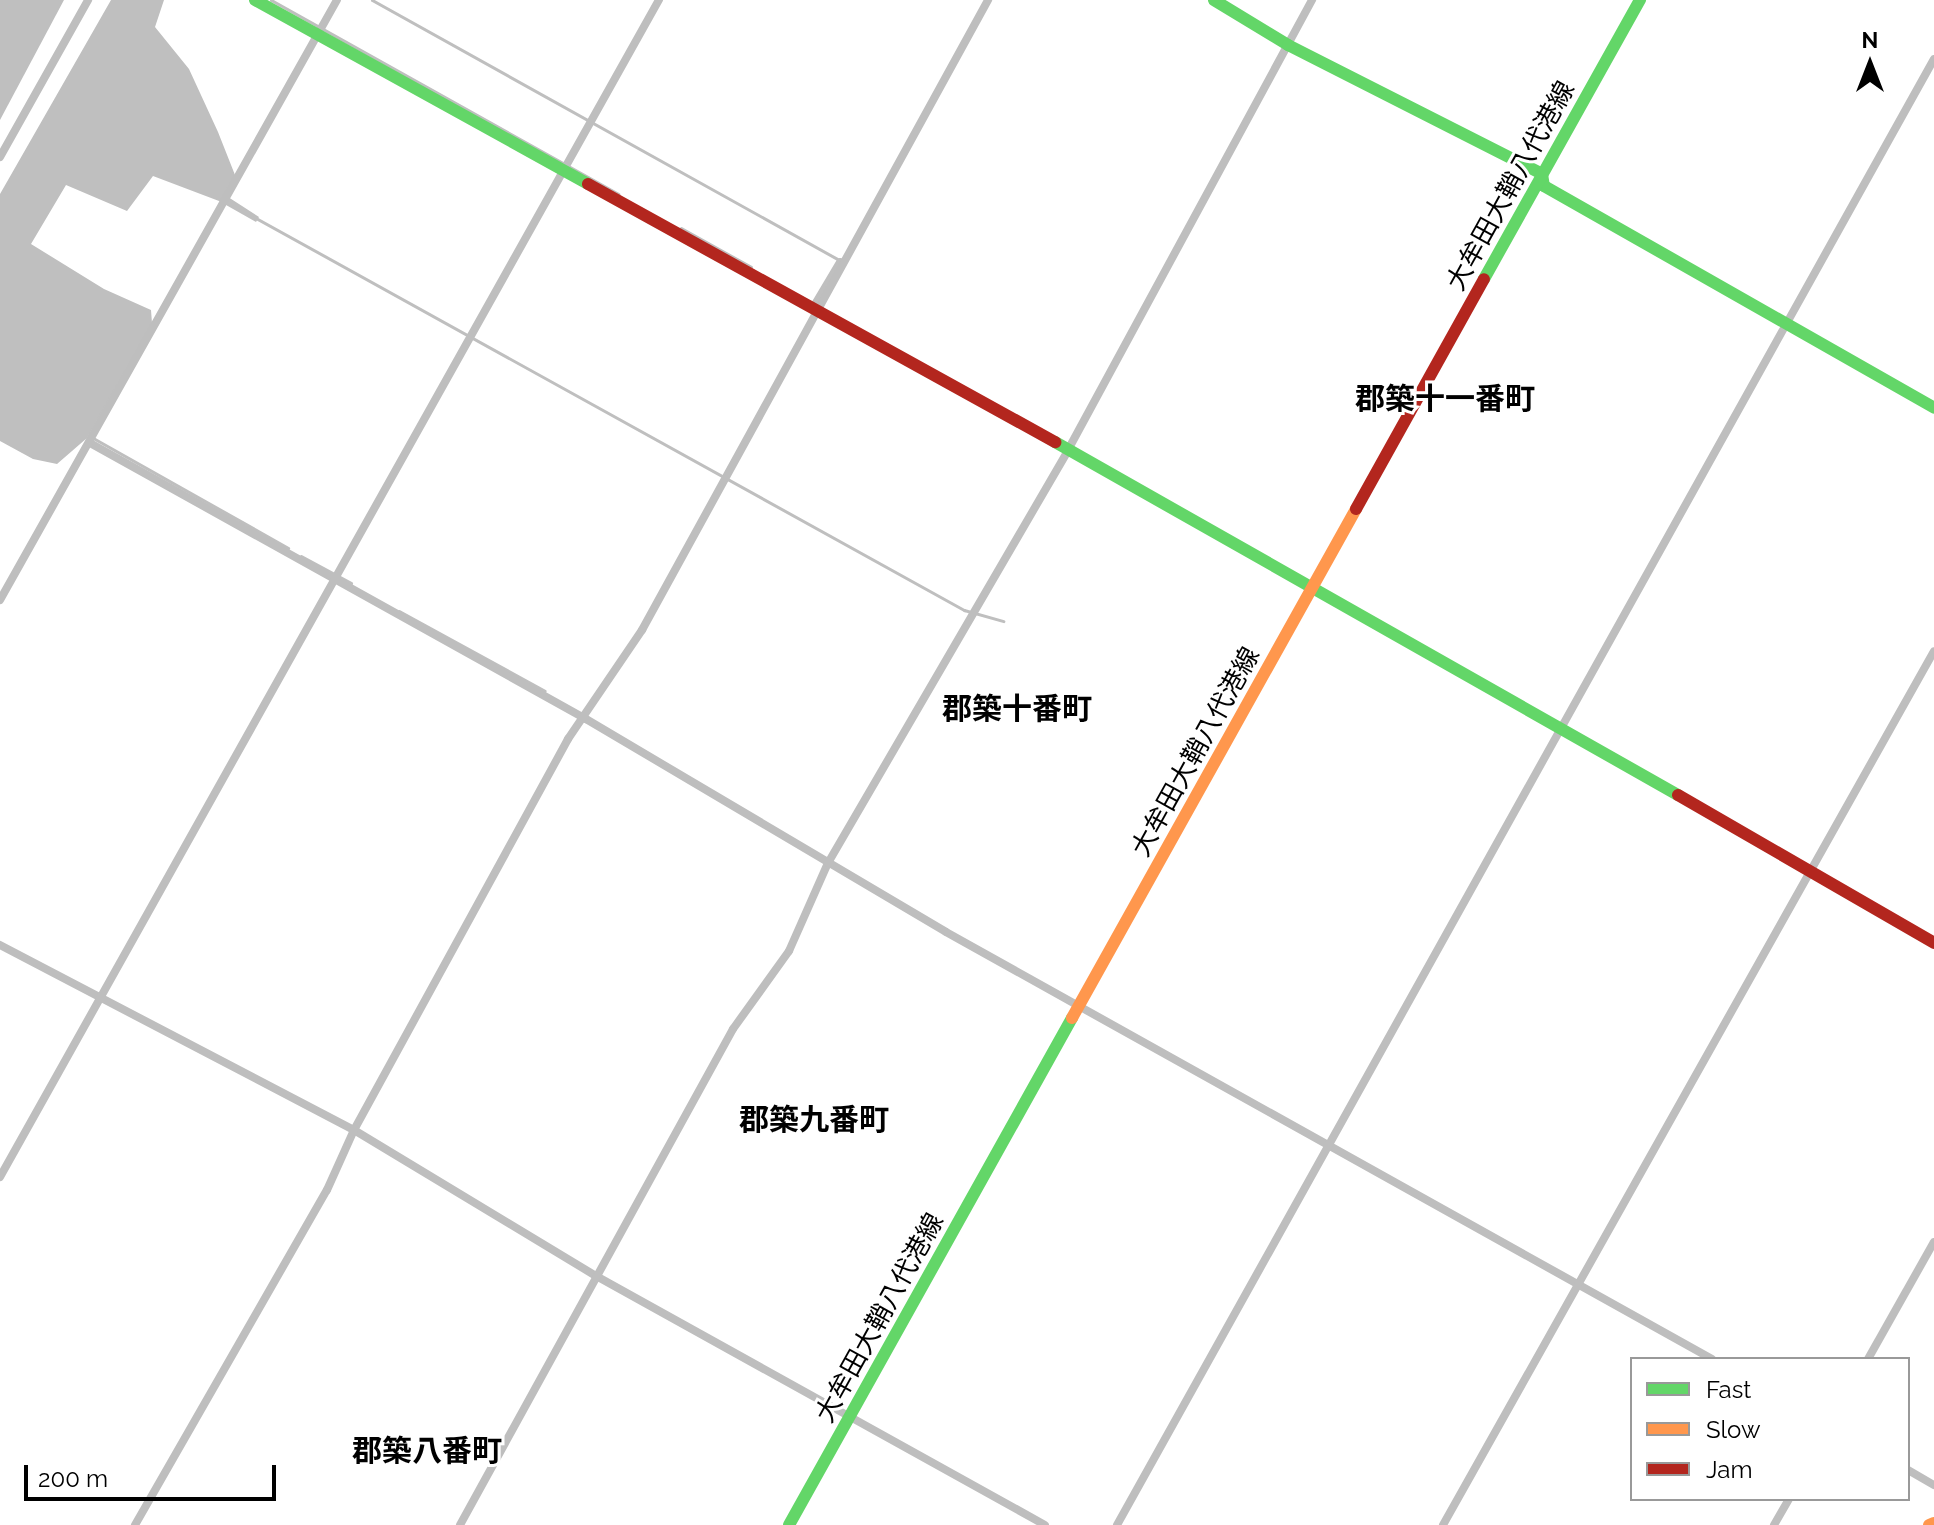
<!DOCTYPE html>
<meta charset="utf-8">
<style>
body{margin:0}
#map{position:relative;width:1934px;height:1525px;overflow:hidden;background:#fff;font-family:Raleway,"Noto Sans JP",sans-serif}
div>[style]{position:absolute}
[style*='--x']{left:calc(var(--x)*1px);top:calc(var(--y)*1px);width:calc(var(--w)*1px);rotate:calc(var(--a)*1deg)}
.water>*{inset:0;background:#bfbfbf}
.stream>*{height:3px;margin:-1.5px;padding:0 1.5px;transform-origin:1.5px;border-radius:1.5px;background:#bfbfbf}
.canal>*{height:9px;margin:-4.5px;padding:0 4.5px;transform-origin:4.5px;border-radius:4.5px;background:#bfbfbf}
.street>*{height:8px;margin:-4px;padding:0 4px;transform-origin:4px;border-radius:4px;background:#bebebe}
.fast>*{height:12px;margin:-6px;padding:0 6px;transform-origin:6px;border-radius:6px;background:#63d668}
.slow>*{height:12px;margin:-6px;padding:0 6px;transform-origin:6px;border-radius:6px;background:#ff974d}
.jam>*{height:12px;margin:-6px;padding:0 6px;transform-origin:6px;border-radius:6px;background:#b3261e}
span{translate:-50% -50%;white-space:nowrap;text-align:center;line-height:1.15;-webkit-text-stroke:6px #fff;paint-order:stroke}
.street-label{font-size:26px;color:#000}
.quarter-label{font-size:30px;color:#000;font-weight:700}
.legend{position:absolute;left:1630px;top:1357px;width:280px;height:144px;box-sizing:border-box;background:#fff;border:2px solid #999;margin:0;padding:10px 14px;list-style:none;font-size:24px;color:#000}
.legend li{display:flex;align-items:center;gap:16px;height:40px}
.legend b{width:40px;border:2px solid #999}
.north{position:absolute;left:1830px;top:24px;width:80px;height:80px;-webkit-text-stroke:6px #fff;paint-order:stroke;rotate:0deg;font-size:22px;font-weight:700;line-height:32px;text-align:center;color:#000}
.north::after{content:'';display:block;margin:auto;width:28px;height:36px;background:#000;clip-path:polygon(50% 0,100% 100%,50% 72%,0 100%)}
.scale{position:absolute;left:24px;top:1465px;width:252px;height:36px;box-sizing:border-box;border:4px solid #000;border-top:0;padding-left:10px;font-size:24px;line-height:28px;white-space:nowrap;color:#000;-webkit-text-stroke:6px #fff;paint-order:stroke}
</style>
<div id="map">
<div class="water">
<i style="clip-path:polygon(0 0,64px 0,0 120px)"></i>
<i style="clip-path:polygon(111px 0,164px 0,155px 27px,189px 69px,218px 132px,235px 175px,225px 195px,259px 217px,256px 222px,219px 201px,153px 176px,127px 211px,66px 185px,31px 244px,104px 289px,151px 310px,152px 323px,87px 438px,57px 464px,33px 459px,0 441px,0 194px)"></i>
</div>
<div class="stream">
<i style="--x:271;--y:0;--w:398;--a:29.2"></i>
<i style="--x:372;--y:0;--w:537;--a:29.1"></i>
<i style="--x:254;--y:217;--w:812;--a:28.97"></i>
<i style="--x:964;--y:610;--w:41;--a:15.8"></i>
<i style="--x:681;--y:228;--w:80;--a:29.1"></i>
<i style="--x:93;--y:438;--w:224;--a:29.4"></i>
<i style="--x:301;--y:556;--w:57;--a:28.4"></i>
<i style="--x:399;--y:611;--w:166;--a:28.7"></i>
</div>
<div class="canal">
<i style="--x:815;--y:304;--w:49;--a:-59.2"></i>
</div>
<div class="street">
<i style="--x:0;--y:157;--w:180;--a:-60.7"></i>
<i style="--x:90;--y:443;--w:568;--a:29.09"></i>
<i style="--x:586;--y:719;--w:418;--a:30.6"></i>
<i style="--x:946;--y:932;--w:877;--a:29.14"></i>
<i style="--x:0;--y:600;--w:688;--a:-60.68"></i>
<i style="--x:0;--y:945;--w:399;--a:27.6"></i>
<i style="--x:354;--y:1130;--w:285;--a:31.1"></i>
<i style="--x:598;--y:1277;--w:511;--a:29.02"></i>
<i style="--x:0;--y:1177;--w:1349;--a:-60.76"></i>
<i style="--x:1868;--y:1359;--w:134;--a:-60.6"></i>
<i style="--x:1908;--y:1470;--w:30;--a:30"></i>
<i style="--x:135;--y:1525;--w:386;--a:-60.2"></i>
<i style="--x:327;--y:1190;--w:66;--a:-65.8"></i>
<i style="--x:354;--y:1130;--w:446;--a:-61.3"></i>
<i style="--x:568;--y:739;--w:132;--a:-55.8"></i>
<i style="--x:642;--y:630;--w:719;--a:-61.22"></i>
<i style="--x:460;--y:1525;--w:566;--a:-61.17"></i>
<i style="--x:733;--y:1029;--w:96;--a:-54.3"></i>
<i style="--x:789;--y:951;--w:96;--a:-66.1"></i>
<i style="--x:828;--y:863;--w:478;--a:-59.8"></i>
<i style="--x:1068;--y:450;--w:512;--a:-61.53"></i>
<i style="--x:1117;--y:1525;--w:1678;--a:-60.87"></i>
<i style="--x:1443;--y:1525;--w:1002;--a:-60.67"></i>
<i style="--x:1774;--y:1525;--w:30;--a:-60"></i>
</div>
<div class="fast">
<i style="--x:255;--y:0;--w:380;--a:28.9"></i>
<i style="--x:1214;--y:0;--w:87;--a:31.3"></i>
<i style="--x:1288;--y:45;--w:285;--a:26.9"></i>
<i style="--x:1542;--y:174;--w:12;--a:81"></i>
<i style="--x:1544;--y:186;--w:449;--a:29.6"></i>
<i style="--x:1484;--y:279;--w:320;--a:-60.8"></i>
<i style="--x:1055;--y:442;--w:716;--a:29.54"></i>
<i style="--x:789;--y:1525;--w:581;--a:-60.83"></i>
</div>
<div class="slow">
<i style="--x:1072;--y:1018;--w:583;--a:-60.84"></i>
<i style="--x:1929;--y:1525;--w:5;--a:-22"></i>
</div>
<div class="jam">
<i style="--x:588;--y:184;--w:534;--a:28.92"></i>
<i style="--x:1356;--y:509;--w:263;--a:-60.9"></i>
<i style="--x:1678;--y:795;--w:296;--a:30"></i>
</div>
<div class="street-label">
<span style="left:1511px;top:186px;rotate:-61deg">大牟田大鞘八代港線</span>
<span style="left:1196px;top:752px;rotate:-61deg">大牟田大鞘八代港線</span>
<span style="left:880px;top:1318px;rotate:-61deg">大牟田大鞘八代港線</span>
</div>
<div class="quarter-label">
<span style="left:1445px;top:399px">郡築十一番町</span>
<span style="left:1017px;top:709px">郡築十番町</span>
<span style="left:814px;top:1120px">郡築九番町</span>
<span style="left:427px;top:1451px">郡築八番町</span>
</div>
<ul class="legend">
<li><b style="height:10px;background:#63d668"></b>Fast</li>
<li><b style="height:10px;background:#ff974d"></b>Slow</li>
<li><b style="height:10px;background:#b3261e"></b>Jam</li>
</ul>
<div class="north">N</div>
<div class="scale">200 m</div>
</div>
